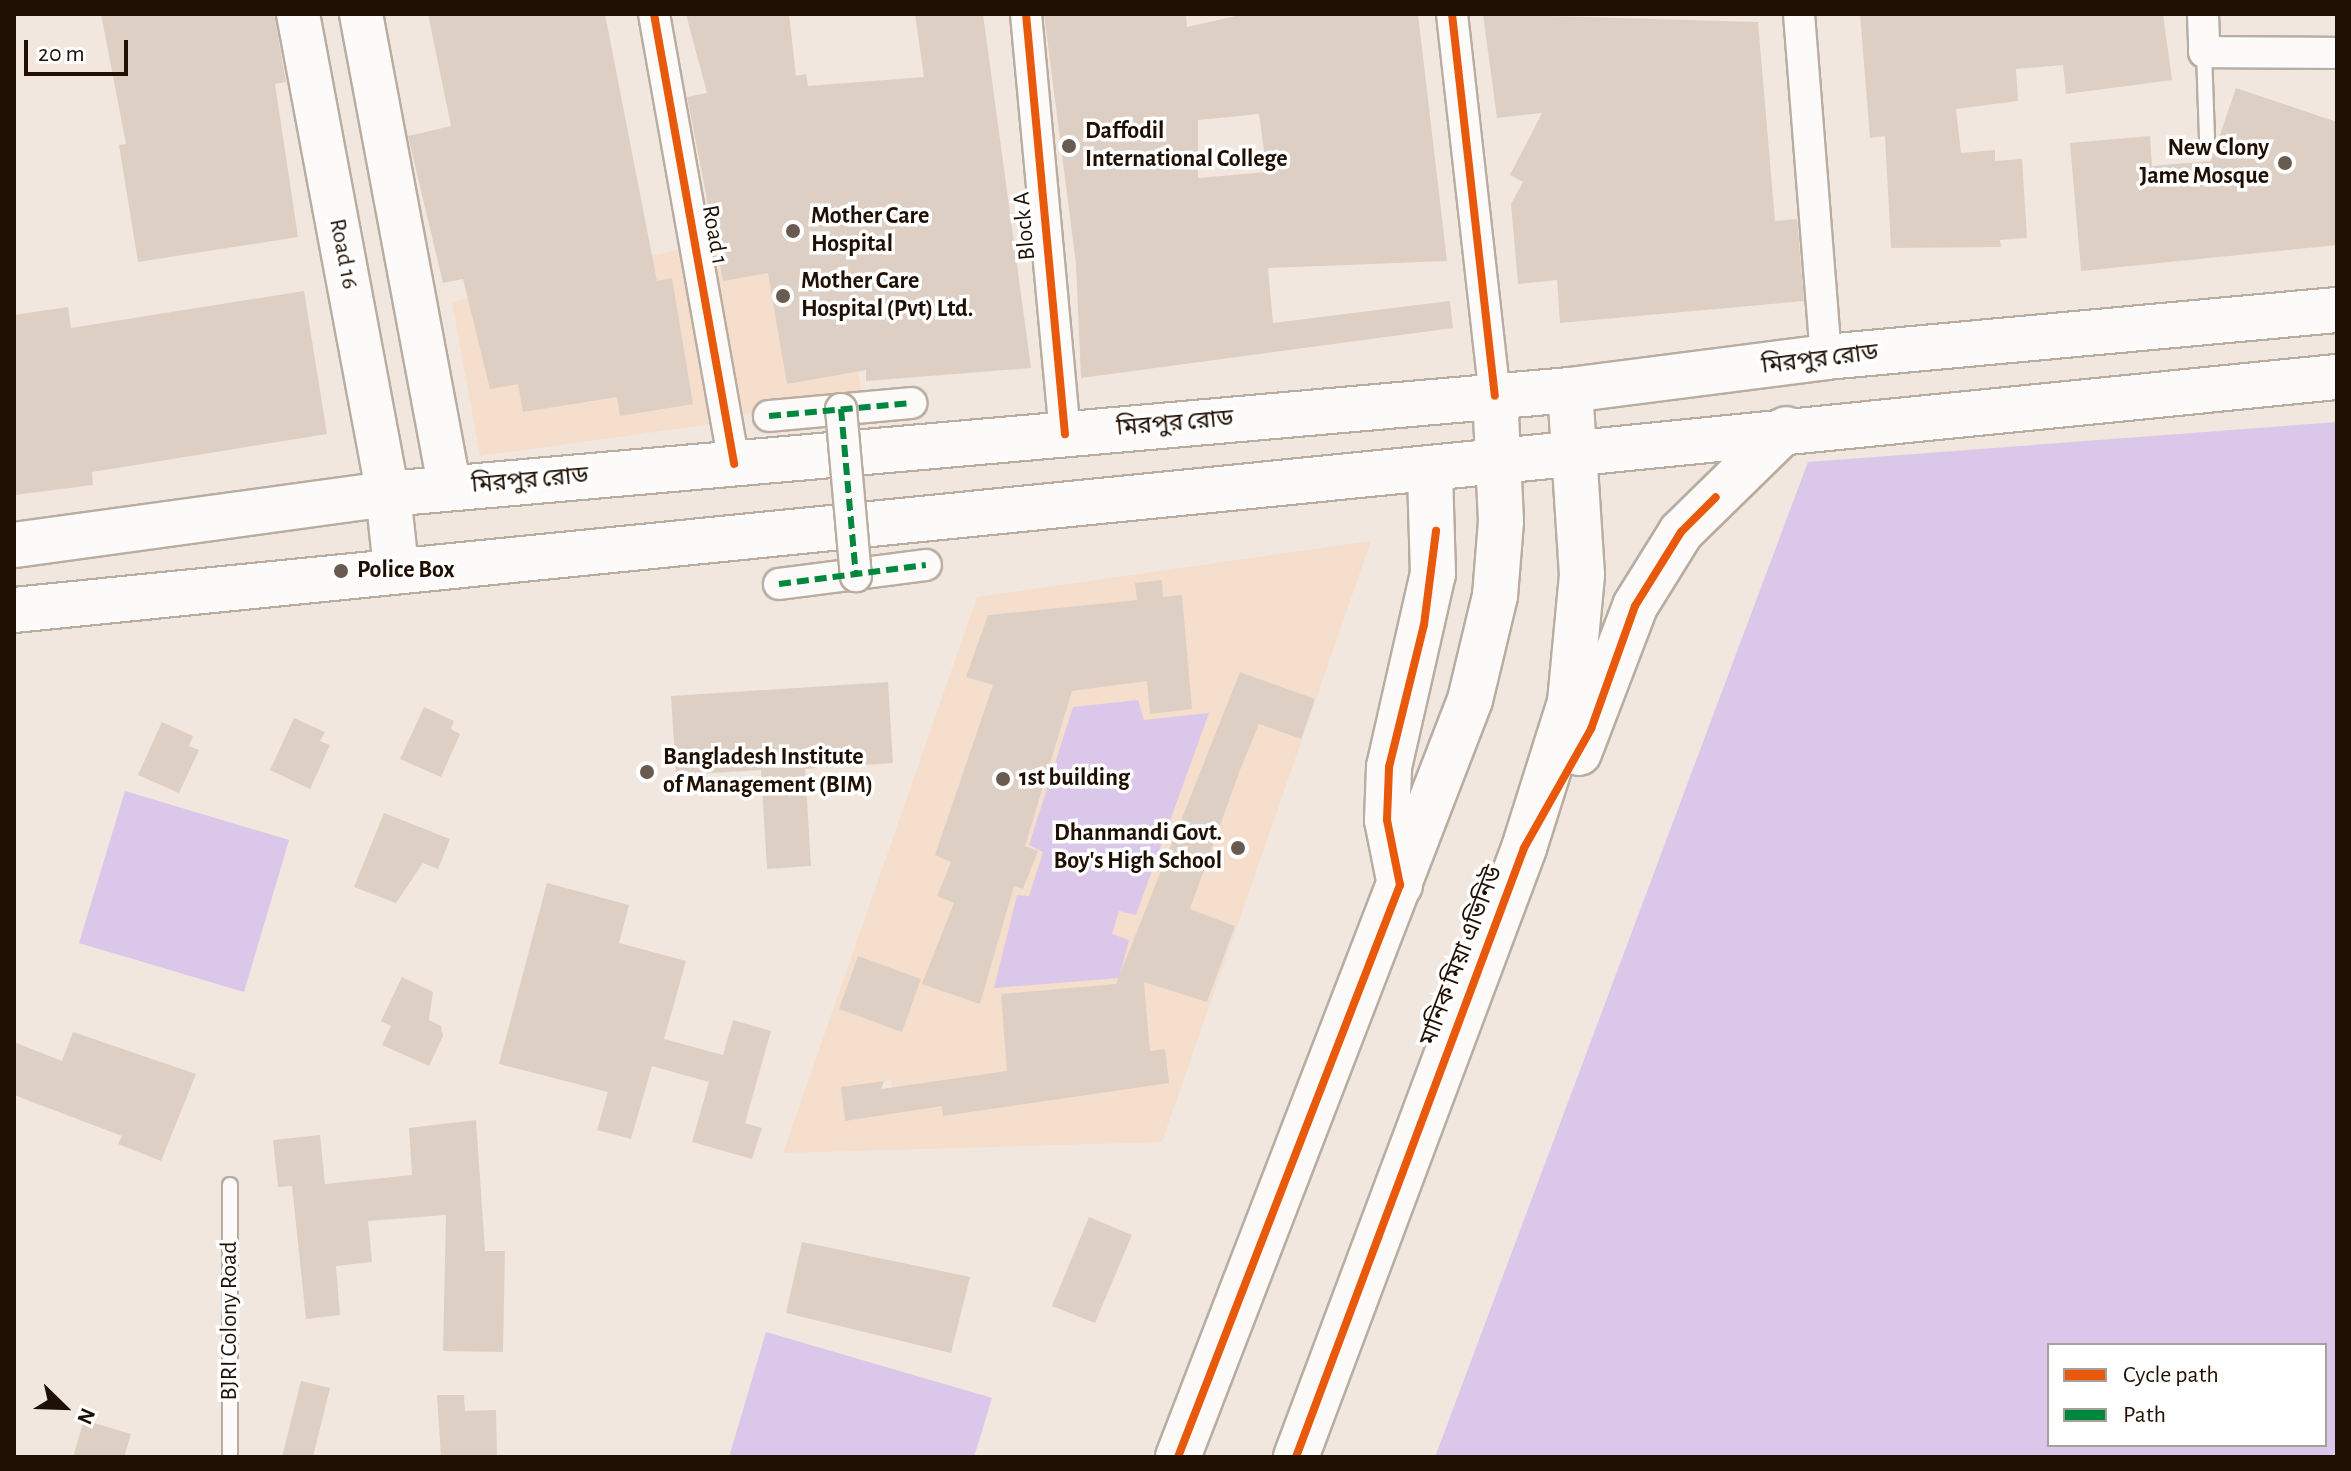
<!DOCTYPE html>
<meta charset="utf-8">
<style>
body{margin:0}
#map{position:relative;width:2351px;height:1471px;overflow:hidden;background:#f2e7de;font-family:"Alegreya Sans","Noto Sans Bengali",sans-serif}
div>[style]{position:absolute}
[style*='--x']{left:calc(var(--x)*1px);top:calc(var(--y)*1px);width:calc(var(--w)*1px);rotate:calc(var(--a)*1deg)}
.built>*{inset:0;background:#f5decb}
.green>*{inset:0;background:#dac7e9}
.building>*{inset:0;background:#decfc4}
.roads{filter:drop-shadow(2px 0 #b9aca0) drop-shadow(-2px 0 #b9aca0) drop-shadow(0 2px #b9aca0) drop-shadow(0 -2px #b9aca0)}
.lane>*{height:14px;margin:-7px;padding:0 7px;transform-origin:7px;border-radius:7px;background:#fdfbfa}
.street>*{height:30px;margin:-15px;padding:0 15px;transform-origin:15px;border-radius:15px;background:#fdfbfa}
.secondary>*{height:42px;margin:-21px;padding:0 21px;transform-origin:21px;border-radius:21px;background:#fdfbfa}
.highway>*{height:44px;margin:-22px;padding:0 22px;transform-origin:22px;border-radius:22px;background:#fdfbfa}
.bridges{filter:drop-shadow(2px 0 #b9aca0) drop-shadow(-2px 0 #b9aca0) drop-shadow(0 2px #b9aca0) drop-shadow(0 -2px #b9aca0)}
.street-bridge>*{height:30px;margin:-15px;padding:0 15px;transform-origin:15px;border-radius:15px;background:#fdfbfa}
.quiet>*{height:6px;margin-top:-3px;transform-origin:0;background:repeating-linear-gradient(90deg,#00873e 0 12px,transparent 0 18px)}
.cycleway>*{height:8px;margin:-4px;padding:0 4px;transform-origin:4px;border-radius:4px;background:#e8590c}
.dots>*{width:22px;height:22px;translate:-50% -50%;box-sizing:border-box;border:4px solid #fff;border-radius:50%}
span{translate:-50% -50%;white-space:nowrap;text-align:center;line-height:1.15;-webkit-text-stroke:7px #fff;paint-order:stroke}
.poi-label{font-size:24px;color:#201003;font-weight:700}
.left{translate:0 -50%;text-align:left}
.right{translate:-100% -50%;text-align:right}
.street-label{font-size:24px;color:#201003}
.frame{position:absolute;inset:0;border:16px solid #201003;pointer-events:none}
.legend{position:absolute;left:2047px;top:1343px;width:280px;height:104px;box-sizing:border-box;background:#fff;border:2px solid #a69f9a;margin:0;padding:10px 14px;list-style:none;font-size:24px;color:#201003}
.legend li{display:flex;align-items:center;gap:16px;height:40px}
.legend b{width:40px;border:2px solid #a69f9a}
.north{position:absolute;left:24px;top:1367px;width:80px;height:80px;-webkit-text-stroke:6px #fff;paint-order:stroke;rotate:113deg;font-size:22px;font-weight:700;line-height:32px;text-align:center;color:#201003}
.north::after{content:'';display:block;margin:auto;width:28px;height:36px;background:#201003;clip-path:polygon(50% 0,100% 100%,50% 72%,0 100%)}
.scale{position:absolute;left:24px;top:40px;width:104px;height:36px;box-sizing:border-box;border:4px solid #201003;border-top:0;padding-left:10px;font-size:24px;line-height:28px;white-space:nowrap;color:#201003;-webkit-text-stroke:6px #fff;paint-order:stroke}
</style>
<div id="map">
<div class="built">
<i style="clip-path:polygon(825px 176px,862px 394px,744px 414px,700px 198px)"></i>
<i style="clip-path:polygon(681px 249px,712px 424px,480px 456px,452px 302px)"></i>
<i style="clip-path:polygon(evenodd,1371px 541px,1162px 1142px,783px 1153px,977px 597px,1371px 541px,1162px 581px,1163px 597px,1182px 596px,1189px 677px,1177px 711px,1150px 713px,1147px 681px,1072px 691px,1025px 846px,1037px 851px,1023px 889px,1014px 886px,980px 1004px,954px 903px,937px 896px,951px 862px,935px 855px,993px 685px,988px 615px,1137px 600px,1162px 581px,1371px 541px,1240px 672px,1315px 699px,1300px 739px,1225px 712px,1240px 672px,1371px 541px,1209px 713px,1136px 915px,1119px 910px,1112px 934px,1017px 895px,1029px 896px,1043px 852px,1029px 845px,1209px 713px,1371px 541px,1205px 760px,1239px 772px,1190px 909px,1235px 926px,1207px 1002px,1155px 985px,1129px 951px,1205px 760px,1371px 541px,858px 957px,921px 979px,902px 1031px,839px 1009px,858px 957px,1371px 541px,1144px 982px,1149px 1036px,1006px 1048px,1144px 982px,1371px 541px,891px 1080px,896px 1113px,845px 1120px,841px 1087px,891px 1080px)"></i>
</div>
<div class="green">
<i style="clip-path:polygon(evenodd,2337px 422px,2337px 1457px,1435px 1457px,1808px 462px,2337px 422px,2049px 1345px,2325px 1345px,2325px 1445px,2049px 1445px,2049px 1345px)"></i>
<i style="clip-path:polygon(1138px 700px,1144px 720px,1209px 713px,1136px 915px,1119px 911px,1112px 934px,1129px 940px,1119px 978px,994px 988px,1017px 895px,1029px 896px,1043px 852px,1029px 845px,1073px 707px)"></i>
<i style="clip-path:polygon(125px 791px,289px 840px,244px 992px,79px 943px)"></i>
<i style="clip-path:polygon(766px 1332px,992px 1398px,974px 1457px,729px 1457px)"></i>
</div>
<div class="building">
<i style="clip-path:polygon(101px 14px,274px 14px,286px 82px,275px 84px,298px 237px,138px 262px,119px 145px,126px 144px)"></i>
<i style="clip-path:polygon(428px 14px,605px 14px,657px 281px,672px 278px,693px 404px,620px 416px,617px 397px,523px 412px,518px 384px,490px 389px,463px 279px,443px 283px,408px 136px,451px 126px)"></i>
<i style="clip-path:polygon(686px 14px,789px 14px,796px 76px,806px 74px,808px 86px,924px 77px,915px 14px,983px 14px,1031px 368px,866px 381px,866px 370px,787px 384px,768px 273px,723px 281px,687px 97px,707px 93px)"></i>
<i style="clip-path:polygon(evenodd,1044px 14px,1186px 14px,1187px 27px,1245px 14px,1418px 14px,1447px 261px,1268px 268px,1273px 323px,1450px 301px,1453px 328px,1081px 378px,1076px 264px,1044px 14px,1259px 114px,1267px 172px,1198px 178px,1198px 120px,1259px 114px)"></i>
<i style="clip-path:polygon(1483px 14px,1758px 22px,1775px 221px,1797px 219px,1804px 301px,1560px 323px,1557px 280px,1518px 284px,1511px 204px,1523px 182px,1510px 175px,1542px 113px,1497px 118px)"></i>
<i style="clip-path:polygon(1860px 14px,2163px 14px,2172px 80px,2066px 94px,2063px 65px,2016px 69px,2018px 101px,1956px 109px,1961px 153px,1995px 150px,1995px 161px,2022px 159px,2027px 238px,2000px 240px,2001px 247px,1891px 248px,1885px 136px,1870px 138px)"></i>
<i style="clip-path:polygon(2236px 88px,2337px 122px,2337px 245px,2081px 271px,2070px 143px,2150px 136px,2152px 166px,2211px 161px)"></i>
<i style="clip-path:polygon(304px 291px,327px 434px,92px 472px,93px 485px,14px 495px,14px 315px,68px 307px,71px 328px)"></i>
<i style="clip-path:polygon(1162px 580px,1163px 597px,1182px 595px,1192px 709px,1150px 714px,1147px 681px,1072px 691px,1025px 846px,1038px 851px,1023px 889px,1014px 886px,980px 1004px,922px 984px,954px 903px,937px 896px,951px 862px,935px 855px,993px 685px,966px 677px,988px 615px,1137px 600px,1135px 583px)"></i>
<i style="clip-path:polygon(1240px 672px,1315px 699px,1301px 739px,1259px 724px,1240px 770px,1190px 909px,1235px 926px,1207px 1002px,1144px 982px,1150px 1051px,1165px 1049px,1169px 1083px,943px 1116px,942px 1106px,845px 1121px,841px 1087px,884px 1081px,881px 1089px,1007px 1071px,1001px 994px,1116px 984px)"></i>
<i style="clip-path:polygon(888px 682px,893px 763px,805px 769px,811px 866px,767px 869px,761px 770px,676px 775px,671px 696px)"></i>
<i style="clip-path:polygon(424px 707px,454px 721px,451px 729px,460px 734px,441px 777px,400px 759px)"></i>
<i style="clip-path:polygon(294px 718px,325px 732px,320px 741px,330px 745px,310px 789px,270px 770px)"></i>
<i style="clip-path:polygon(162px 722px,193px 736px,189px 746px,199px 750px,179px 793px,138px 775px)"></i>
<i style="clip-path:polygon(384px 813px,450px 839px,438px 869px,423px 863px,396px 903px,354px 887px)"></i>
<i style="clip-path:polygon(547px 883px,629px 905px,619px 943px,686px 961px,664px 1039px,723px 1055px,733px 1020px,771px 1031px,745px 1123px,762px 1128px,752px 1159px,692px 1142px,709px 1082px,652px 1066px,631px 1139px,597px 1130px,608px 1092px,499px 1064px)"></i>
<i style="clip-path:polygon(858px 956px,921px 979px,902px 1032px,839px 1009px)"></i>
<i style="clip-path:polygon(402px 977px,433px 992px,429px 1020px,441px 1026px,443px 1036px,429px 1066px,382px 1045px,391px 1026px,381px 1021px)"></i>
<i style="clip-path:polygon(73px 1032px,196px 1074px,161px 1161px,118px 1144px,122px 1136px,14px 1095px,14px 1042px,62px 1061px)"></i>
<i style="clip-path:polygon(476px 1120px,485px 1251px,505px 1251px,503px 1352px,443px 1351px,446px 1215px,368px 1221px,372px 1262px,336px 1266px,340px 1315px,306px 1319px,292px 1186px,278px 1187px,273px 1140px,320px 1135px,325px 1184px,412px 1175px,409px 1128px)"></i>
<i style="clip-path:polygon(1089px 1217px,1132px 1235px,1095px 1323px,1052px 1306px)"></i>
<i style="clip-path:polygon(802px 1242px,970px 1277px,951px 1353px,786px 1313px)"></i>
<i style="clip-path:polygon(301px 1381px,330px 1388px,313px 1457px,282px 1457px)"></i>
<i style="clip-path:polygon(437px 1395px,464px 1395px,465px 1411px,496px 1410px,497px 1456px,441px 1457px)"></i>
<i style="clip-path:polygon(84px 1420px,131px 1434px,124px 1457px,73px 1457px)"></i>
</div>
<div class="roads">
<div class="lane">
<i style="--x:2204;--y:52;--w:88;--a:88"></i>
<i style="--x:230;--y:1185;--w:272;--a:90"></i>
</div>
<div class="street">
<i style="--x:654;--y:14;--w:457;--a:79.9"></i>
<i style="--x:1026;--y:14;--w:422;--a:84.7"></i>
<i style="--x:1452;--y:14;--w:384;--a:83.6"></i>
<i style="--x:1799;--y:14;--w:344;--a:85.5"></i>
<i style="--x:2203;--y:14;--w:38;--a:88"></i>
<i style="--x:2204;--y:52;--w:133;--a:0.4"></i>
<i style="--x:769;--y:416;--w:143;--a:-5.2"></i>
<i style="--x:779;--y:584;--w:148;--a:-7.4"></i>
</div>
<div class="secondary">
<i style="--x:298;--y:14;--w:488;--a:79.4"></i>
<i style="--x:361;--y:14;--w:483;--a:79.4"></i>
</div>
<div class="highway">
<i style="--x:388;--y:494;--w:74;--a:83.8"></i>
<i style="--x:14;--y:545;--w:377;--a:-7.8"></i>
<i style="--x:388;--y:494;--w:1187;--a:-5.03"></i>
<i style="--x:1570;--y:390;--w:258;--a:-7.3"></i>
<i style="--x:1826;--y:357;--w:513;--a:-5.26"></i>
<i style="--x:14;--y:610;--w:2335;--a:-5.73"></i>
<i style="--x:1579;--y:753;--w:157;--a:-69.1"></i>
<i style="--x:1635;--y:606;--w:87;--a:-58.1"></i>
<i style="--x:1681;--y:532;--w:147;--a:-44.4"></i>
<i style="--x:1400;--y:885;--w:66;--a:-101.3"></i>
<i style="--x:1387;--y:820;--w:53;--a:-87.8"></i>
<i style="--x:1389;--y:767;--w:198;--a:-77.2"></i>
<i style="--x:1433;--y:574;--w:104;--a:-91.7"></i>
<i style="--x:1178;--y:1457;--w:811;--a:-68.91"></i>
<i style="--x:1470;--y:700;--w:107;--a:-76.5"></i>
<i style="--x:1495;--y:596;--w:75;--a:-85.4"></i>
<i style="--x:1501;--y:521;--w:125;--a:-92.7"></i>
<i style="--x:1296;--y:1457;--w:650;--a:-69.47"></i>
<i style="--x:1524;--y:848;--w:153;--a:-72.5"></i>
<i style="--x:1570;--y:702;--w:128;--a:-84.6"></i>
<i style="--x:1582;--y:575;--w:185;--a:-93.7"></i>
</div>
</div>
<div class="bridges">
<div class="street-bridge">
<i style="--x:841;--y:409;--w:168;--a:84.9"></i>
</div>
</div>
<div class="quiet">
<i style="--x:841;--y:409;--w:168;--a:84.9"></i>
<i style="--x:769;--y:416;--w:143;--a:-5.2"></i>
<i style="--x:779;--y:584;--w:148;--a:-7.4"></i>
</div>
<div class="cycleway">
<i style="--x:654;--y:14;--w:457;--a:79.9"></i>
<i style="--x:1026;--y:14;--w:422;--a:84.7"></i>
<i style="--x:1452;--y:14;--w:384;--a:83.6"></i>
<i style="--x:1178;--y:1457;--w:614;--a:-68.79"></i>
<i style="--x:1400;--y:885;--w:66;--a:-101.3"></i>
<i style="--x:1387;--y:820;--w:53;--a:-87.8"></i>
<i style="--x:1389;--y:767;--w:146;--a:-76.2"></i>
<i style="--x:1424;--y:625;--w:95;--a:-82.7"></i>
<i style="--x:1296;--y:1457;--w:650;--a:-69.47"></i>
<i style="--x:1524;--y:848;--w:137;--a:-60.6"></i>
<i style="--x:1591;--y:729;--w:131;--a:-70.3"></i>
<i style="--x:1635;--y:606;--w:87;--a:-58.1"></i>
<i style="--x:1681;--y:532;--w:49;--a:-45"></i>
</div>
<div class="dots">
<i style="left:1069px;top:146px;background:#6a5b50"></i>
<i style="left:2285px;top:163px;background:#6a5b50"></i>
<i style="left:793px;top:231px;background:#6a5b50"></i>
<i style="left:783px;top:296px;background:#6a5b50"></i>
<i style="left:341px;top:571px;background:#6a5b50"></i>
<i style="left:647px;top:772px;background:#6a5b50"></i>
<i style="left:1003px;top:779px;background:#6a5b50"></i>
<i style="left:1238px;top:848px;background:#6a5b50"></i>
</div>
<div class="poi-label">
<span class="left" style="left:1085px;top:146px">Daffodil<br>International College</span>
<span class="right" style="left:2269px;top:163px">New Clony<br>Jame Mosque</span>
<span class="left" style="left:811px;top:231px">Mother Care<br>Hospital</span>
<span class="left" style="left:801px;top:296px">Mother Care<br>Hospital (Pvt) Ltd.</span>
<span class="left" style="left:357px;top:571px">Police Box</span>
<span class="left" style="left:663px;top:772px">Bangladesh Institute<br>of Management (BIM)</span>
<span class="left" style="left:1019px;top:779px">1st building</span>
<span class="right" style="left:1222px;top:848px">Dhanmandi Govt.<br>Boy's High School</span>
</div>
<div class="street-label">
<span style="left:1025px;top:226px;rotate:-95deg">Block A</span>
<span style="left:714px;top:235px;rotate:80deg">Road 1</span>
<span style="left:343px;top:254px;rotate:79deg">Road 16</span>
<span style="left:1820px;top:360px;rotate:-7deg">মিরপুর রোড</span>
<span style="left:1175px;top:424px;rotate:-5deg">মিরপুর রোড</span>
<span style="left:530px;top:481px;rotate:-5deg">মিরপুর রোড</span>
<span style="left:1462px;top:956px;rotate:-69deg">মানিক মিয়া এভিনিউ</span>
<span style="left:230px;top:1321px;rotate:-90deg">BJRI Colony Road</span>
</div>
<div class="frame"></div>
<ul class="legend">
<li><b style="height:10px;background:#e8590c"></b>Cycle path</li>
<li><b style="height:10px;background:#00873e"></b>Path</li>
</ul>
<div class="north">N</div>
<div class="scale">20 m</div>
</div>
